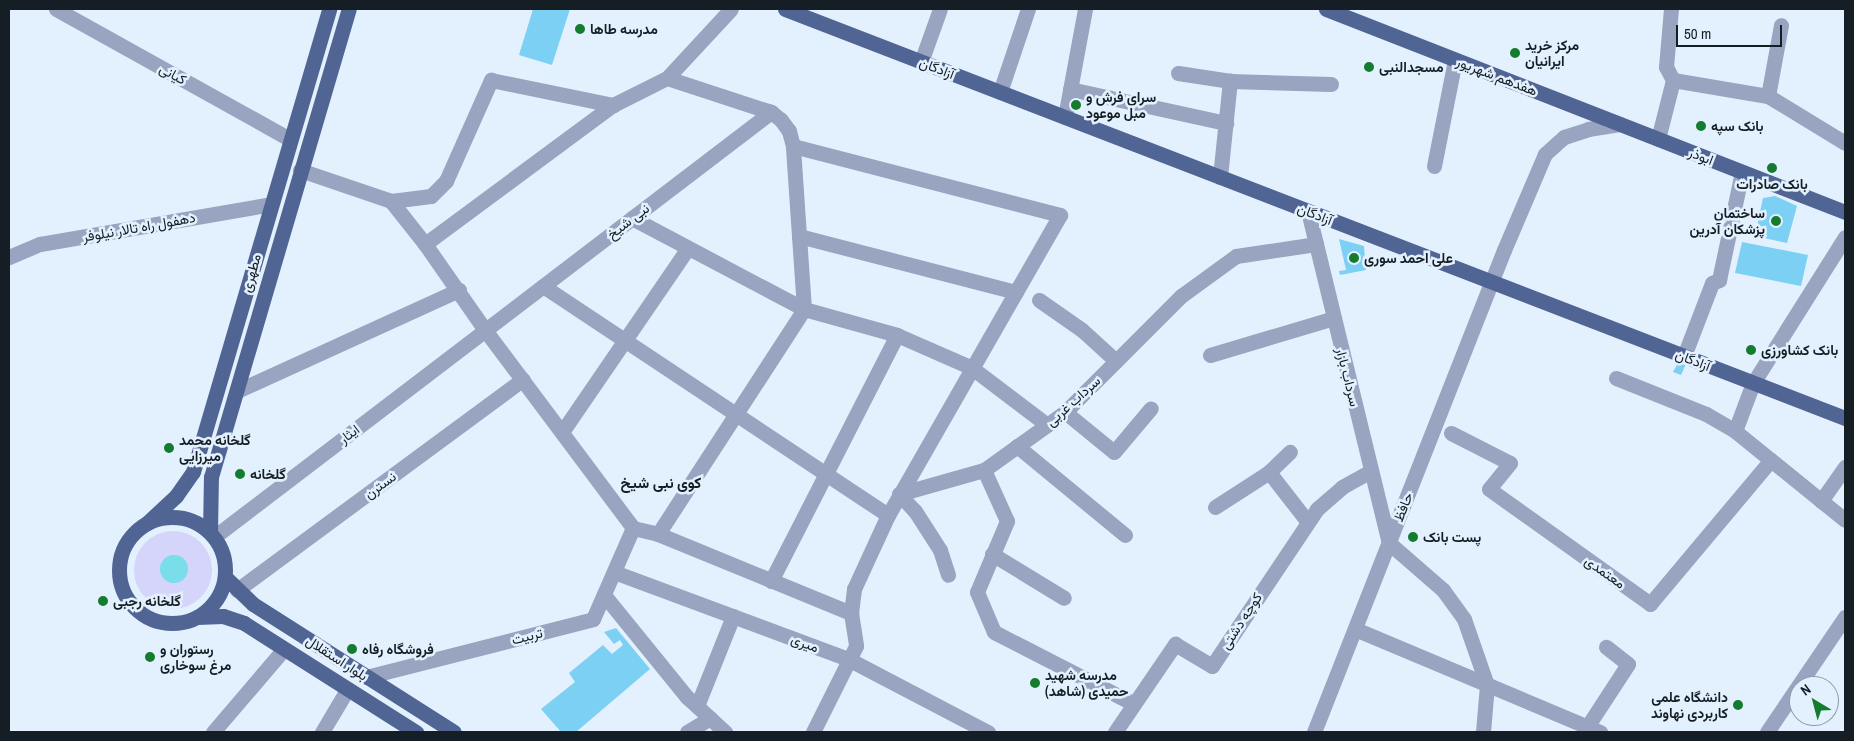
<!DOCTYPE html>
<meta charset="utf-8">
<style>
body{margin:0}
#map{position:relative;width:1854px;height:741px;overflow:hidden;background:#e3f1fe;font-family:"Archivo Narrow",Vazirmatn,sans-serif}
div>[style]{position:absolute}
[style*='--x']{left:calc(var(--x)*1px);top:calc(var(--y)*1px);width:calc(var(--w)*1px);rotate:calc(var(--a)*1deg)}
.green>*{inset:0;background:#d5d4fa}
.round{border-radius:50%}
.water>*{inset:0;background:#7addea}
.building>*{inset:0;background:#7cd0f3}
.minor>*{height:15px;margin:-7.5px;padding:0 7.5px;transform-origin:7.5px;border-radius:7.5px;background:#98a4c0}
.major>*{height:15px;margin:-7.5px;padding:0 7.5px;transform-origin:7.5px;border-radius:7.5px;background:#516595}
.major>.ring{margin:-7.5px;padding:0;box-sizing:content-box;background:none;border:15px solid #516595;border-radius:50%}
.dots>*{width:14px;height:14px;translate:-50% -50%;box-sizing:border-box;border:2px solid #e3f1fe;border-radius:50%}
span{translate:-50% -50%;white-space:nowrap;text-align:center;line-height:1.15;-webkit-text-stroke:5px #e3f1fe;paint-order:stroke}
.poi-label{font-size:14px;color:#151d25;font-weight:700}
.left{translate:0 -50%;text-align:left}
.right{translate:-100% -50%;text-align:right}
.street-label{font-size:14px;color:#151d25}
.neighbourhood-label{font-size:15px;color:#151d25;font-weight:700}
.frame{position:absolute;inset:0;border:10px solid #151d25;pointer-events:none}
.north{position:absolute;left:1789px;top:676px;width:50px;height:50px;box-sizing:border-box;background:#e3f1fe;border:1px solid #919ca7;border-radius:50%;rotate:323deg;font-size:14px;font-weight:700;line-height:20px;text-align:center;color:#151d25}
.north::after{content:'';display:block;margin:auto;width:18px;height:22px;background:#147b2f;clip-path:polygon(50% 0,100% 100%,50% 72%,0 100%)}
.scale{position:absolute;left:1676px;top:25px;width:106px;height:22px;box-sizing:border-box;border:2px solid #151d25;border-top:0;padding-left:6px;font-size:15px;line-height:18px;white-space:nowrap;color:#151d25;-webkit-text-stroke:4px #e3f1fe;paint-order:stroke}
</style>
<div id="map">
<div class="green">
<i class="round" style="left:134px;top:531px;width:78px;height:78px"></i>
</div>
<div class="water">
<i class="round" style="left:160px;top:555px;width:28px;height:28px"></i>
</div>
<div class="building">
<i style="clip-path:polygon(533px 9px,570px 9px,552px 65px,519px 55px)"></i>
<i style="clip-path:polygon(1775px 196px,1797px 206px,1787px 243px,1755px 236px,1763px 198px)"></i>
<i style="clip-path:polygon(1339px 239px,1364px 246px,1366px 270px,1340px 275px,1339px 271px,1346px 270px)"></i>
<i style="clip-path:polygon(1742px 242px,1808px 255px,1801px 286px,1735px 273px)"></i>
<i style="clip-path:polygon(1679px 361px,1686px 364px,1681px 375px,1673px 372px)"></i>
<i style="clip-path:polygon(616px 628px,650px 669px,576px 732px,561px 732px,541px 709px,575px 682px,569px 673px,603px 645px,612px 654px,623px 645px,620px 640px,614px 644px,604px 632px)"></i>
</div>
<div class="minor">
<i style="--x:56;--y:9;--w:268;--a:29.1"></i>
<i style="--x:921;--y:62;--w:56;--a:-70.3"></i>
<i style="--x:1178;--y:73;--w:53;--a:8.7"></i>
<i style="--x:1230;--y:81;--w:101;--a:1.7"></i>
<i style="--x:1673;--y:80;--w:96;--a:9.6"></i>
<i style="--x:1768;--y:96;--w:90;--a:31.4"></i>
<i style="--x:1070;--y:89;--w:160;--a:12.3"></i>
<i style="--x:1000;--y:92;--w:88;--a:-71.4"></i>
<i style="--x:1768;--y:96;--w:72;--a:-79.6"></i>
<i style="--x:1065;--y:117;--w:110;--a:-79.5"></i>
<i style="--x:1658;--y:139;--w:61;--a:-75.7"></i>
<i style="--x:1673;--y:80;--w:15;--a:-118"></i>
<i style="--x:1666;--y:67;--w:58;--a:-85.1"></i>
<i style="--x:793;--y:146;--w:276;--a:14.5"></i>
<i style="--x:1060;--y:215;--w:346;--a:119.8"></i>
<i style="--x:888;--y:515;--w:81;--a:114.7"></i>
<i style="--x:854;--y:589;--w:24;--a:97"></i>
<i style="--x:851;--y:613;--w:33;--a:81"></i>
<i style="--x:856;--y:646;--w:96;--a:116.6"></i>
<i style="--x:1434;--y:166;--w:108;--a:-78.8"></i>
<i style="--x:300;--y:170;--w:96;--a:18.8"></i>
<i style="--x:391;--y:201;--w:55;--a:51.7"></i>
<i style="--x:425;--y:244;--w:105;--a:55.1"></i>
<i style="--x:485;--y:330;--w:247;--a:53.2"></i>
<i style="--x:1220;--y:177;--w:97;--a:-84.1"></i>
<i style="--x:391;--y:201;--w:40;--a:-7.1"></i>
<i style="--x:431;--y:196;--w:21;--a:-45"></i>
<i style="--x:446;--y:181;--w:111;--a:-66"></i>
<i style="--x:491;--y:80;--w:125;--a:11.6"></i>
<i style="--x:613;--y:105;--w:60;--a:-26.6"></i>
<i style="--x:667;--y:78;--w:94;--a:-47.2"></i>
<i style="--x:1308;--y:211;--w:342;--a:76.3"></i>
<i style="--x:1389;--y:543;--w:72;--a:41"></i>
<i style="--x:1443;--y:590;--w:36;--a:54"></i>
<i style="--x:1464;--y:619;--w:70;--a:70.8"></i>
<i style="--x:1487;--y:685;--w:47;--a:94.9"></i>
<i style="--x:632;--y:218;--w:195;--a:27.9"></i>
<i style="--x:804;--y:309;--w:97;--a:15.6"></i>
<i style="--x:897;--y:335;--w:82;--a:23.7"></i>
<i style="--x:972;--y:368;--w:94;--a:37.2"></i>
<i style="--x:799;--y:236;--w:224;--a:14.5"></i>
<i style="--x:1845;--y:237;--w:173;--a:122.2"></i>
<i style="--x:1753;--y:383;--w:51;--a:110.6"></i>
<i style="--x:1735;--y:431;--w:141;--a:39"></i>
<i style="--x:425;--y:244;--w:234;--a:-36.5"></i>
<i style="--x:9;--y:257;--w:34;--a:-23"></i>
<i style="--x:40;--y:244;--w:234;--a:-9.8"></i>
<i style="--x:543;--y:286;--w:414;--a:33.6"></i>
<i style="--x:1039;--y:300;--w:52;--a:34.9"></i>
<i style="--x:1082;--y:330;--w:46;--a:42.4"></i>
<i style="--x:1210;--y:355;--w:129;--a:-16.6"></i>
<i style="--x:1684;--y:356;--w:78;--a:-69"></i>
<i style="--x:1712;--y:283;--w:8;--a:-23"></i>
<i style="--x:1719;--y:280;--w:110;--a:-78"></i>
<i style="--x:1616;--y:378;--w:97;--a:21.8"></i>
<i style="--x:1706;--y:414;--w:34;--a:30"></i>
<i style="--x:237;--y:391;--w:244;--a:-24.5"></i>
<i style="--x:1065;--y:412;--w:63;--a:39.2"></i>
<i style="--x:1114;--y:452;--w:57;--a:-49.9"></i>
<i style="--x:562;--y:432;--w:223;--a:-55.6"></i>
<i style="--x:1451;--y:433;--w:66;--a:27"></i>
<i style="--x:1510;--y:463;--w:33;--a:129"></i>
<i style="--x:1489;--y:489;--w:198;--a:35.5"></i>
<i style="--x:1650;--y:604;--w:188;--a:-50"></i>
<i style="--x:1017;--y:446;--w:140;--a:39.5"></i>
<i style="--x:984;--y:470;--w:56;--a:65.7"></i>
<i style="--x:1007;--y:521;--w:77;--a:112.9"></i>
<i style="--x:977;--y:592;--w:43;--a:67"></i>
<i style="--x:994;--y:632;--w:157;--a:27.2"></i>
<i style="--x:1269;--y:472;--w:62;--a:52.2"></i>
<i style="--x:899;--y:494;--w:88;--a:-15.8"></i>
<i style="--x:984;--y:470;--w:100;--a:-35.6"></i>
<i style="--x:1065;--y:412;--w:164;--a:-45"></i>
<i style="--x:1181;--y:296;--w:68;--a:-36"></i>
<i style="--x:1236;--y:256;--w:81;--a:-8.5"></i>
<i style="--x:899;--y:494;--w:23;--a:47"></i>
<i style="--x:915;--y:511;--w:46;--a:57.3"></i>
<i style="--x:940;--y:550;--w:26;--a:72"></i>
<i style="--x:1821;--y:501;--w:42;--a:-54.8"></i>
<i style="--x:1215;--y:507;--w:64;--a:-32.9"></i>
<i style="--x:1269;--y:472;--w:29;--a:-44"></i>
<i style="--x:633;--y:528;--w:26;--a:13"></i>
<i style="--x:658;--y:534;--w:209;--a:22.3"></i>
<i style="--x:658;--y:534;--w:268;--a:-57"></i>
<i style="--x:804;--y:309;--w:163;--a:-93.9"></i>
<i style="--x:793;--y:146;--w:16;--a:-105"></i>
<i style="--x:789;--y:131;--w:14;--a:-126"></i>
<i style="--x:781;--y:120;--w:13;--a:-141"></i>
<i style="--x:771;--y:112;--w:109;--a:-161.9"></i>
<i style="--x:214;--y:537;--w:701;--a:-37.34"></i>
<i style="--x:992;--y:554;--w:84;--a:31.4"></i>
<i style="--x:614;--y:572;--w:252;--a:20.4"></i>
<i style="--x:850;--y:660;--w:156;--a:27.6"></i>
<i style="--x:771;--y:581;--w:276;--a:-62.9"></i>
<i style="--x:237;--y:590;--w:355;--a:-36.4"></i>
<i style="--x:604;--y:595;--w:132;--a:50.9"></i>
<i style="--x:687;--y:697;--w:52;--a:42.6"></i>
<i style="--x:1355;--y:629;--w:266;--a:22.8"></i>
<i style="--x:366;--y:677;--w:234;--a:-14.3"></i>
<i style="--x:593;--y:619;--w:99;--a:-66.3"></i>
<i style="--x:697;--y:706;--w:97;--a:-68.2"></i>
<i style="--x:1587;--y:727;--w:75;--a:-56.9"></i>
<i style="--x:1628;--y:664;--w:28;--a:-142"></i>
<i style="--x:213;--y:732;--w:109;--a:-49.5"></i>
<i style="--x:322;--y:732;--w:49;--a:-59.2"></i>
<i style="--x:687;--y:732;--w:27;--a:-31"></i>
<i style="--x:1115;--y:732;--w:107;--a:-55.7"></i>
<i style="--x:1175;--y:644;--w:43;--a:30.7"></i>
<i style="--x:1212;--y:666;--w:189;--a:-56.2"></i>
<i style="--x:1317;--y:509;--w:33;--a:-41"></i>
<i style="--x:1342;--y:487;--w:33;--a:-29"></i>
<i style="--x:1314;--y:732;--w:518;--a:-68.49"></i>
<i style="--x:1504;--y:250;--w:104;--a:-66.9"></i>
<i style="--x:1545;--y:154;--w:25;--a:-42"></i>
<i style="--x:1564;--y:137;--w:25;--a:-18"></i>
<i style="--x:1588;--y:129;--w:32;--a:-9"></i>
<i style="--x:1767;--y:732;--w:139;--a:-55.9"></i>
</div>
<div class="major">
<i style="--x:785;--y:9;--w:1136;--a:21.1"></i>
<i style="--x:1326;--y:9;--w:557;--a:21.36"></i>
<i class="ring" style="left:119px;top:517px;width:91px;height:91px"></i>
<i style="--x:147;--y:523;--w:40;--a:-43"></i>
<i style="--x:176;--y:496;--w:29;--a:-55"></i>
<i style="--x:193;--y:472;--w:483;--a:-73.6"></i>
<i style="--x:210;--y:532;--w:55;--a:-89"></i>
<i style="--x:211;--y:477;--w:488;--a:-73.6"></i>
<i style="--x:225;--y:577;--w:39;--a:44"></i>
<i style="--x:253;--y:604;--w:238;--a:32.5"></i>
<i style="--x:197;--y:617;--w:26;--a:-2"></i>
<i style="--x:223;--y:616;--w:22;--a:18"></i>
<i style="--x:244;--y:623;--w:204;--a:32.4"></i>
</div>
<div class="dots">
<i style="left:580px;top:29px;background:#147b2f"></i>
<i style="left:1515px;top:53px;background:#147b2f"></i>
<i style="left:1369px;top:67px;background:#147b2f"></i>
<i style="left:1076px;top:105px;background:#147b2f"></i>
<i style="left:1701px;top:126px;background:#147b2f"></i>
<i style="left:1772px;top:168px;background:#147b2f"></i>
<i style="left:1776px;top:221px;background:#147b2f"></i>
<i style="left:1354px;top:258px;background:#147b2f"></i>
<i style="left:1751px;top:350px;background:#147b2f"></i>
<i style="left:169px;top:448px;background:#147b2f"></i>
<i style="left:240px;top:474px;background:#147b2f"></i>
<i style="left:1413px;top:537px;background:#147b2f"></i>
<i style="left:103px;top:601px;background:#147b2f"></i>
<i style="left:352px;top:649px;background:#147b2f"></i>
<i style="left:150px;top:657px;background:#147b2f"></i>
<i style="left:1035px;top:683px;background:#147b2f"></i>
<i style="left:1738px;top:705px;background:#147b2f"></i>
</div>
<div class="poi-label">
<span class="left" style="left:590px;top:29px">مدرسه طاها</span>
<span class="left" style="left:1525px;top:53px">مرکز خرید<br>ایرانیان</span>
<span class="left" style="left:1379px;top:67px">مسجدالنبی</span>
<span class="left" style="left:1086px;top:105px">سرای فرش و<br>مبل موعود</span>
<span class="left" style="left:1711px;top:126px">بانک سپه</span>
<span style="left:1772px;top:184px">بانک صادرات</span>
<span class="right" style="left:1765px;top:221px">ساختمان<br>پزشکان آدرین</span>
<span class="left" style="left:1364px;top:258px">علی احمد سوری</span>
<span class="left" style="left:1761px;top:350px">بانک کشاورزی</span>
<span class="left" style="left:179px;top:448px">گلخانه محمد<br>میرزایی</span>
<span class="left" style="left:250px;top:474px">گلخانه</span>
<span class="left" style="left:1423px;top:537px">پست بانک</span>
<span class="left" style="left:113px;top:601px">گلخانه رجبی</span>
<span class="left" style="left:160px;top:657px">رستوران و<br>مرغ سوخاری</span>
<span class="left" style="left:362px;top:649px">فروشگاه رفاه</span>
<span class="left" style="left:1045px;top:683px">مدرسه شهید<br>حمیدی (شاهد)</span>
<span class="right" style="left:1728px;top:705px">دانشگاه علمی<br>کاربردی نهاوند</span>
</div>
<div class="street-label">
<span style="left:937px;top:68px;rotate:21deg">آزادگان</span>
<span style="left:173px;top:74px;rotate:29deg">کیانی</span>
<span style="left:1497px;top:76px;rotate:21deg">هفدهم شهریور</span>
<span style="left:1701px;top:156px;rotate:21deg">ابوذر</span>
<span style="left:1315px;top:214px;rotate:21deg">آزادگان</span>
<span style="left:628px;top:221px;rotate:-37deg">نبی شیخ</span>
<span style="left:139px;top:227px;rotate:-10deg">دهفول راه تالار نیلوفر</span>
<span style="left:251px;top:273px;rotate:-74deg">مطهری</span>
<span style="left:1693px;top:360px;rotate:21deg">آزادگان</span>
<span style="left:1348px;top:377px;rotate:76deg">سرداب بازار</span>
<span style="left:1073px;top:401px;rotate:-42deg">سرداب غربی</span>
<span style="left:349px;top:434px;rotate:-37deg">ایثار</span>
<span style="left:380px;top:485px;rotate:-36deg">نسترن</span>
<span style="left:1403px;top:507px;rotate:-68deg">حافظ</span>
<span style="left:1605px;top:572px;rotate:35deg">معتمدی</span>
<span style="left:1241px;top:621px;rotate:-57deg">کوچه دشتی</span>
<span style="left:527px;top:636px;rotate:-14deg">تربیت</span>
<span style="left:805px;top:643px;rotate:20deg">میری</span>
<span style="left:337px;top:658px;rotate:33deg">بلوار استقلال</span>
</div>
<div class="neighbourhood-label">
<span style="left:661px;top:483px">کوی نبی شیخ</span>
</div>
<div class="frame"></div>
<div class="north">N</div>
<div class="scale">50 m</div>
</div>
